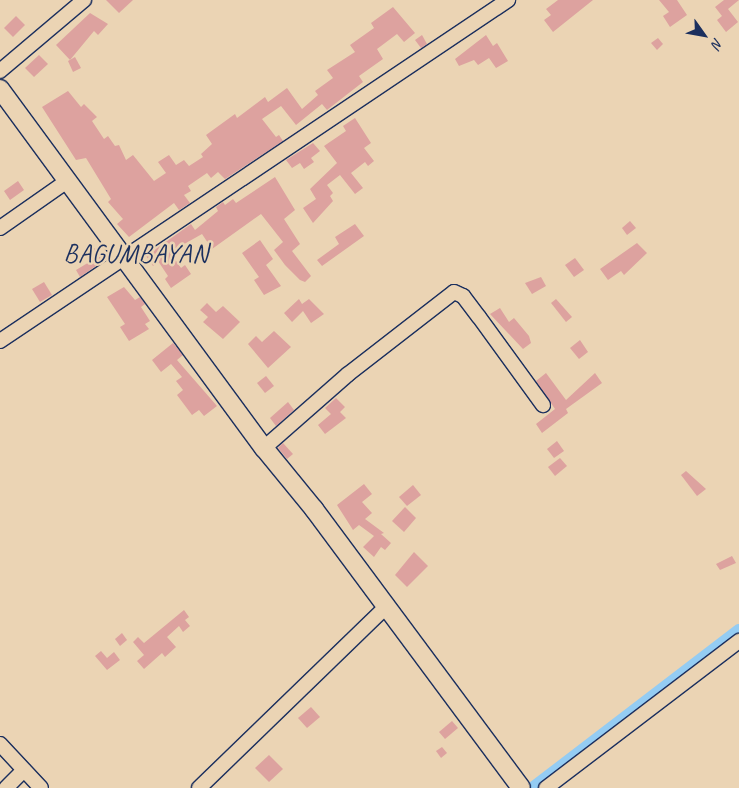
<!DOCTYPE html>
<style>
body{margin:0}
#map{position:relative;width:739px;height:788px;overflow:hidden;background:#ebd4b4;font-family:Caveat,sans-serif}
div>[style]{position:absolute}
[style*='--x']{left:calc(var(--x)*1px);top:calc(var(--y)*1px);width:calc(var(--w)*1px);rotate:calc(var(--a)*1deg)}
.canal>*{height:10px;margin:-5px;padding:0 5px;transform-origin:5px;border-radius:5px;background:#94ccf3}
.building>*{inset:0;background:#dda29f}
.roads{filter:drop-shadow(1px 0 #1b2f5e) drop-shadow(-1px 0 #1b2f5e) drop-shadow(0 1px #1b2f5e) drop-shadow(0 -1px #1b2f5e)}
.minor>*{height:14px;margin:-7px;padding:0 7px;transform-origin:7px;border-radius:7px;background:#ebd4b4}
.major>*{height:18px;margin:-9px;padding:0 9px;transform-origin:9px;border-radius:9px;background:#ebd4b4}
span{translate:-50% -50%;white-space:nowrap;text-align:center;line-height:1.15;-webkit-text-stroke:5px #ebd4b4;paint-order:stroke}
.quarter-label{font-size:26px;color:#1b2f5e;letter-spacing:1px}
.north{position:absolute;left:679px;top:10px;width:50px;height:50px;-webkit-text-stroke:4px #ebd4b4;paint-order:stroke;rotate:122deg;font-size:14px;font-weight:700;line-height:20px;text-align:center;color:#1b2f5e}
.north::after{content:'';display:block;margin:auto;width:18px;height:22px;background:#1b2f5e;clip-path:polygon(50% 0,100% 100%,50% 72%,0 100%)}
</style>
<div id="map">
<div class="canal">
<i style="--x:532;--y:787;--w:260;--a:-37.4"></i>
</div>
<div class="building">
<i style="clip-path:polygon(106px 0,133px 0,119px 13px)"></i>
<i style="clip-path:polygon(558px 0,593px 0,553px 32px,544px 20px,551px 15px,546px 9px)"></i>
<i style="clip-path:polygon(659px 0,677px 0,687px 15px,670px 27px,663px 16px,669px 12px)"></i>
<i style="clip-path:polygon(724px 0,739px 0,728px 9px,738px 22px,726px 32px,717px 20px,722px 16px,715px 7px)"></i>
<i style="clip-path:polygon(393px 7px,415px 33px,404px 42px,397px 34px,377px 49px,383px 59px,359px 76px,363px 82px,327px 110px,322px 104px,296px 125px,281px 106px,262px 119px,276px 137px,279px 135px,283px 141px,225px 179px,218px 172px,211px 178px,207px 173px,188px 186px,191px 191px,184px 195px,190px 203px,179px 210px,174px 203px,129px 237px,117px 224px,123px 219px,108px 202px,111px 199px,86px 158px,76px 160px,42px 107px,68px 91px,81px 107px,84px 104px,97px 117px,92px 121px,104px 139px,108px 136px,115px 146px,119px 145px,126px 160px,133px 155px,154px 181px,166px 173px,158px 162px,169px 155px,176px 165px,184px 160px,189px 166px,203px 157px,201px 154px,212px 144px,206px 135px,235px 114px,237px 118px,265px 97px,268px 102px,287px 88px,302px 109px,318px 95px,315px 91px,333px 78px,327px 70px,355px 52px,350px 45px,374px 28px,371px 23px)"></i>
<i style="clip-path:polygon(90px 13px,108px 24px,98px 35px,94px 31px,70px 60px,56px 45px)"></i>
<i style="clip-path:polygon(16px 16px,25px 25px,13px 37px,4px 28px)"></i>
<i style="clip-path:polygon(422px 35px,427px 44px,421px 48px,415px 40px)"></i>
<i style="clip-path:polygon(486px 35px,493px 46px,497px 43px,508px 61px,496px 68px,489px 58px,478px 65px,474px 60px,459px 66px,455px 59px)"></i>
<i style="clip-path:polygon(658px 38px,663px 44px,657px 50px,651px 43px)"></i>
<i style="clip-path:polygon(39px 55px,48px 64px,34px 77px,25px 68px)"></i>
<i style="clip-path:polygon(75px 57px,81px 68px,73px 72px,68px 61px)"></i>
<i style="clip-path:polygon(355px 118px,371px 143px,364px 148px,374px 161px,368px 166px,365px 162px,351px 173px,363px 188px,355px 194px,340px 175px,327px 185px,333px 193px,330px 196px,333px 201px,313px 223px,303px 208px,316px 199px,310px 189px,337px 163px,324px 146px,346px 131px,343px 126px)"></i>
<i style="clip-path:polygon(313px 143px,320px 151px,311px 158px,314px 162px,304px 169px,300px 163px,292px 168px,286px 160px)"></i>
<i style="clip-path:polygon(275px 177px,295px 210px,284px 219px,300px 244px,292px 251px,311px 276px,305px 282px,300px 280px,285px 265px,274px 250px,283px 242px,261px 214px,212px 249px,202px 234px,170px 252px,181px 268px,185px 265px,191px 274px,171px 288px,165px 279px,168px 276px,158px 261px,153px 266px,146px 256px,191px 224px,195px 230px,218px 211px,216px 207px,223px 202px,225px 205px,233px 199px,236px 203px)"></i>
<i style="clip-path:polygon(18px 181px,24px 190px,10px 200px,4px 191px)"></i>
<i style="clip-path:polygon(630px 221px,636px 228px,627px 235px,622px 228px)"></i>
<i style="clip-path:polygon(355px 224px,364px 236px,322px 266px,317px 260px,339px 244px,335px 237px)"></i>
<i style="clip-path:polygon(260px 240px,273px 259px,266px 265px,281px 286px,264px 295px,254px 280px,259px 277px,242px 253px)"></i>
<i style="clip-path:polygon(637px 243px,647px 253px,624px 275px,621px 271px,608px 280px,600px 269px)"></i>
<i style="clip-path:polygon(91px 245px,106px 259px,80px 277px,76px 270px,91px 261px,83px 251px)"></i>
<i style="clip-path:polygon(575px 258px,584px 270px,574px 277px,565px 265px)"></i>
<i style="clip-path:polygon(541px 277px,546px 286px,532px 294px,525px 283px)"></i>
<i style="clip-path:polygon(44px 282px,52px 295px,40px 302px,32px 289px)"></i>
<i style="clip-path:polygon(124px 287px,135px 300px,140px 297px,145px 304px,141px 307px,150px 321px,145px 324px,149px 329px,129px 341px,120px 327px,125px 324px,107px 297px)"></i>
<i style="clip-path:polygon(299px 299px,302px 304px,309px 299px,324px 314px,311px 323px,303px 311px,292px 322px,284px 313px)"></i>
<i style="clip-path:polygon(556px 299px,572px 317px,566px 322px,551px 303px)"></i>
<i style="clip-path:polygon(207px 303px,216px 312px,223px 306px,240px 322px,223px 339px,203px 322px,208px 317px,200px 310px)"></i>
<i style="clip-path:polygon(500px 308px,509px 322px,514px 318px,529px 336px,531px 343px,523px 349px,490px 314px)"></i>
<i style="clip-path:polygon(274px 331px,291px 347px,268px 368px,248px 344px,256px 336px,262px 342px)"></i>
<i style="clip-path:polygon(580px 340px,588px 352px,579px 359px,570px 348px)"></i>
<i style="clip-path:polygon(173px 343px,183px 355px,177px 360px,217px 406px,204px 416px,199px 410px,192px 415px,177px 395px,183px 390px,176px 381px,182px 377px,171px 364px,161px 372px,152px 360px)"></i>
<i style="clip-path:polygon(546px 373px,566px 400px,595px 373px,602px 383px,566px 409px,568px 413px,542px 433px,536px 424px,555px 409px,536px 381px)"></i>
<i style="clip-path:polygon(266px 376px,274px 386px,265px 393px,257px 383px)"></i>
<i style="clip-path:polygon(336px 398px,345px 407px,340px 412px,346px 418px,325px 434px,318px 425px,331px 414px,325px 408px)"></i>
<i style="clip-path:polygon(288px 402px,294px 410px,276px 426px,270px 418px)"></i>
<i style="clip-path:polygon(557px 441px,564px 451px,554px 458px,547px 449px)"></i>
<i style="clip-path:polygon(283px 443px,293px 454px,287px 459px,278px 448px)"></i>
<i style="clip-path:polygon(560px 458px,567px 466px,555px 476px,548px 467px)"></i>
<i style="clip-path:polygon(686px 471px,706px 489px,697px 496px,681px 475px)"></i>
<i style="clip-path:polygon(364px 484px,372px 494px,362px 502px,372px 513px,365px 519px,384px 533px,381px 534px,391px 543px,385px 550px,381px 547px,374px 557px,363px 547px,374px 536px,359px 525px,353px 530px,337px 505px)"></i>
<i style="clip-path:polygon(413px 485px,421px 495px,407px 506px,399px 497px)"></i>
<i style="clip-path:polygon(405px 507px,416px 518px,404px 532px,392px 521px)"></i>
<i style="clip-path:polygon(414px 552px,428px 566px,407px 587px,395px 575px)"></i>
<i style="clip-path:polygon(732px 556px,736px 563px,720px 570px,716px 564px)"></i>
<i style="clip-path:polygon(184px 610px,189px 617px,185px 620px,190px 626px,183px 632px,179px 626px,167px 637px,176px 647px,165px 657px,162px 653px,144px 669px,137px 661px,144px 655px,133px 642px,138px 637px,144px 643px)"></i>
<i style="clip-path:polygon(122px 633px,127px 640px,120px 646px,115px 639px)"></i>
<i style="clip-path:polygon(101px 651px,107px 658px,114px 652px,120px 660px,107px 670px,95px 656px)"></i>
<i style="clip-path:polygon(311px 707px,320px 717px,307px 728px,298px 718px)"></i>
<i style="clip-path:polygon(452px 721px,458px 728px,445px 739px,439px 732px)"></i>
<i style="clip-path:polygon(442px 747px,447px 753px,441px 758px,436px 751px)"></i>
<i style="clip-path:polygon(269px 755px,283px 769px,269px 782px,255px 768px)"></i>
</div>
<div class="roads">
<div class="minor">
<i style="--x:0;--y:71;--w:110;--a:-40.2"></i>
<i style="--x:0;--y:228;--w:82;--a:-35"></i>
<i style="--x:0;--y:341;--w:612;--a:-33.87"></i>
<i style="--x:264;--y:448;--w:111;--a:-41.3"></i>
<i style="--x:347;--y:375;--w:135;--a:-37.8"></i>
<i style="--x:454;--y:292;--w:10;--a:24"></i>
<i style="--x:463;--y:296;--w:26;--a:53"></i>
<i style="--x:479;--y:317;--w:109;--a:54"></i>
<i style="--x:0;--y:744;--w:60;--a:47"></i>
<i style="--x:6;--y:788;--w:25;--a:-45"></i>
<i style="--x:199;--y:788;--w:260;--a:-44.1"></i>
<i style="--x:546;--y:788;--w:243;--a:-37.3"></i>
</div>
<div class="major">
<i style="--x:0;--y:89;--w:446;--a:53.7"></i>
<i style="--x:264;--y:448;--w:79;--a:50.7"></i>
<i style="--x:314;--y:509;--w:347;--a:53.4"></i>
</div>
</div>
<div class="quarter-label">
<span style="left:136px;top:254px">BAGUMBAYAN</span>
</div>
<div class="north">N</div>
</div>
